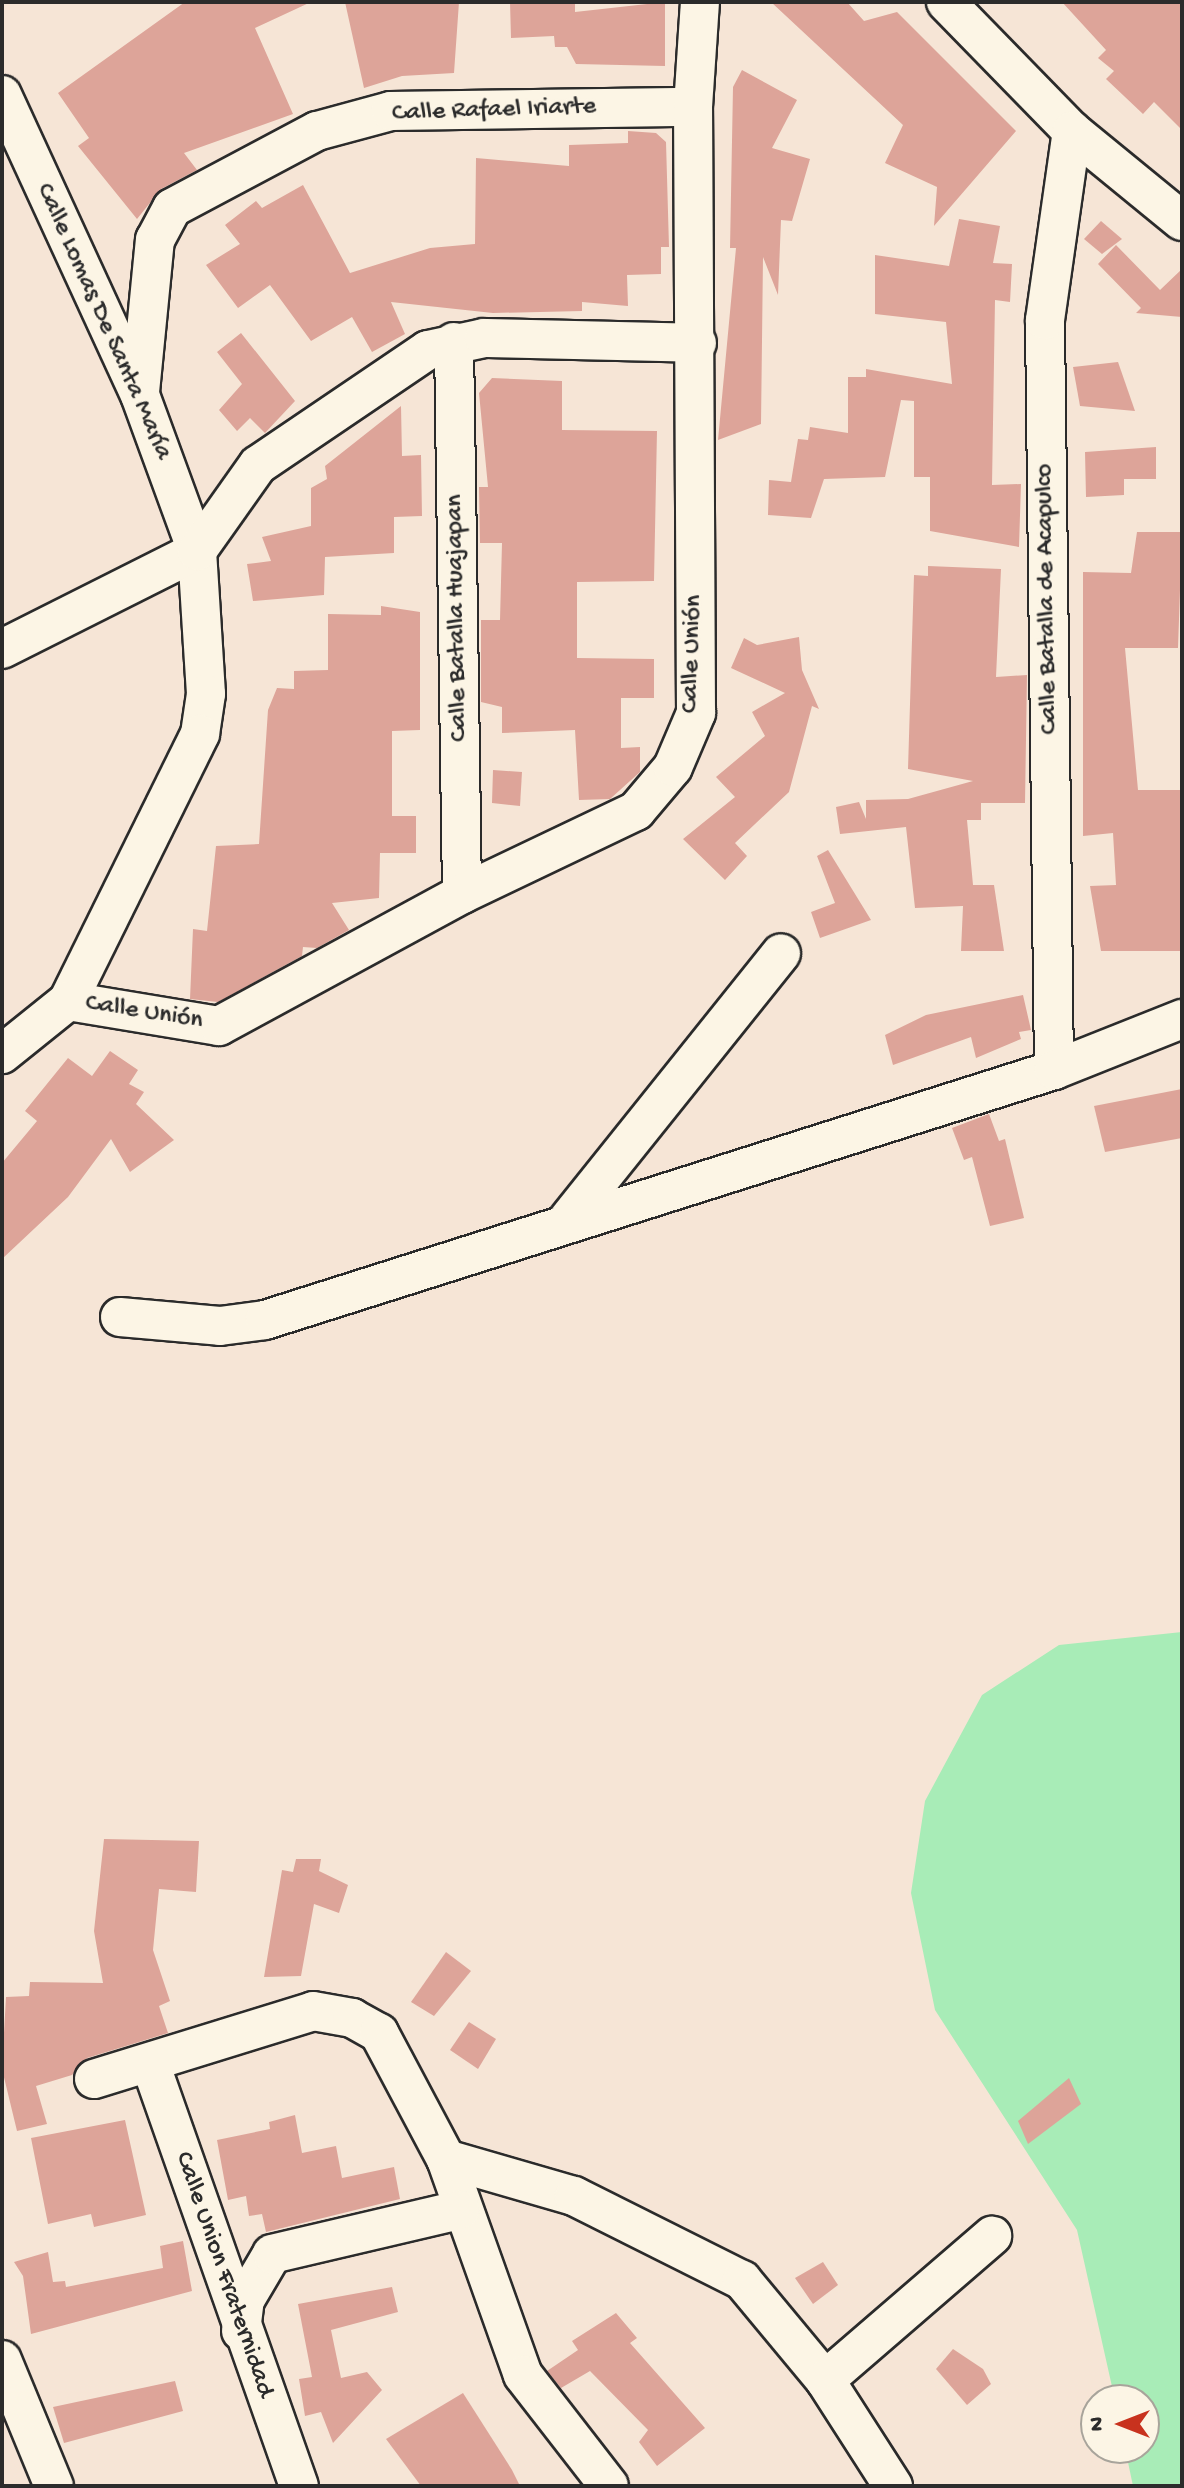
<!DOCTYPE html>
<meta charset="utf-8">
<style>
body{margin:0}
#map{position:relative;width:1184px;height:2488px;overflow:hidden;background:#f6e5d6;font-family:"Gochi Hand",sans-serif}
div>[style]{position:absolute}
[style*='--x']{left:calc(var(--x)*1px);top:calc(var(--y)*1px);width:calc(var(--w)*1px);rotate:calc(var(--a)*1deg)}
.green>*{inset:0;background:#a8ecb7}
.building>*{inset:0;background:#dda499}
.roads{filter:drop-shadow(2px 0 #2b2b2b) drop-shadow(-2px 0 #2b2b2b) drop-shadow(0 2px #2b2b2b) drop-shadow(0 -2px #2b2b2b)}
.minor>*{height:38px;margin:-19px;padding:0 19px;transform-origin:19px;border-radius:19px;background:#fcf5e5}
span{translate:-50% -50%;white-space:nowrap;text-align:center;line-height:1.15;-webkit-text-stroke:6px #fcf5e5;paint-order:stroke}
.street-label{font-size:26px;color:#2b2b2b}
.frame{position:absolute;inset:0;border:4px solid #2b2b2b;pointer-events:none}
.north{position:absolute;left:1080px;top:2384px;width:80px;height:80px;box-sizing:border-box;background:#fcf5e5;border:2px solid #a8a49b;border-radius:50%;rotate:270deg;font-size:22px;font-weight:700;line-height:32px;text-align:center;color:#2b2b2b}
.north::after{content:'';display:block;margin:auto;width:28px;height:36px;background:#c8321e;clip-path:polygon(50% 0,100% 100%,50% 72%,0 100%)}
</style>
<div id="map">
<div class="green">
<i style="clip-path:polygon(1182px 1632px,1182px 2486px,1133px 2486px,1125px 2448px,1144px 2448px,1144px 2400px,1115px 2400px,1077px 2230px,935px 2010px,911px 1893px,925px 1801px,982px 1695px,1059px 1645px)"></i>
</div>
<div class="building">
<i style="clip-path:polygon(185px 2px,311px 2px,255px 28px,293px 114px,184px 153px,197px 170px,161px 189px,137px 219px,78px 146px,89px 138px,58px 93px)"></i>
<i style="clip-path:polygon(345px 2px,459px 2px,454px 73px,402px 76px,364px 88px)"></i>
<i style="clip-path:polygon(510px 2px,575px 2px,575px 12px,665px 2px,665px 66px,576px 64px,567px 47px,555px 47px,554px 36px,511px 38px)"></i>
<i style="clip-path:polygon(771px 2px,847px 2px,864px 21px,897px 12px,1016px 131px,934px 226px,937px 187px,885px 163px,903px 125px)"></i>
<i style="clip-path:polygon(1062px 2px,1182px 2px,1182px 130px,1154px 102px,1143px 114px,1106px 79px,1114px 71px,1098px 58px,1106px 50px)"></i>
<i style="clip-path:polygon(742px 70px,797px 100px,772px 148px,810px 159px,792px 221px,781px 220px,778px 295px,763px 257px,761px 424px,718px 440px,736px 248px,730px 248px,733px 87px)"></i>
<i style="clip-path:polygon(628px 131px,656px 133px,666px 142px,669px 247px,661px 247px,661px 274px,627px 275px,628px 306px,582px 302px,582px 311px,493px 313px,391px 302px,405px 334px,372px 352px,352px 317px,311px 341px,270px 285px,238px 308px,206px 265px,240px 244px,225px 225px,256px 201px,262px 208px,303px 185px,350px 273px,430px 248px,475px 244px,476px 158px,569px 166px,569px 145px,628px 143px)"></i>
<i style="clip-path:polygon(959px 219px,1000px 226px,993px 263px,1012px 264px,1010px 302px,995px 300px,992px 485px,1021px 484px,1019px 547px,930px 531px,930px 477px,914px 477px,914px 401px,901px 400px,885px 477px,824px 479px,811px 518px,768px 515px,769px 480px,791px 482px,798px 439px,808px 440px,810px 427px,848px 433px,848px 377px,866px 377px,866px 369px,952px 384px,946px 322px,875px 314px,875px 255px,949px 266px)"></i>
<i style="clip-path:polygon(1101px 221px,1122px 239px,1102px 254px,1084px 239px)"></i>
<i style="clip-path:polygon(1116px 245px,1160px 290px,1182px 269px,1182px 317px,1136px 313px,1141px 308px,1098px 264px)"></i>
<i style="clip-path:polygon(241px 333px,295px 401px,265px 433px,250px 418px,237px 431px,219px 410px,242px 384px,217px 352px)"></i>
<i style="clip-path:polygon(1118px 362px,1135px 411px,1080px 406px,1073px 367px)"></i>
<i style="clip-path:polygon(492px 378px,562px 381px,562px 430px,657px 431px,654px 581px,577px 582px,577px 658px,654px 659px,654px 698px,621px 698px,621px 748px,640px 747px,640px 772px,610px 799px,579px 800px,575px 730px,502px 733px,502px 707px,481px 702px,481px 620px,500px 620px,502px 543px,480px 543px,479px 487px,488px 487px,479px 393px)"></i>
<i style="clip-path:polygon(401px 406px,402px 456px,421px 455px,422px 516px,394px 517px,394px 553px,325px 557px,324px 595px,253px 601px,247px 564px,271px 561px,262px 537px,311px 526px,311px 488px,327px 479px,325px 466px)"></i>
<i style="clip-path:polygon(1156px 447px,1156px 479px,1124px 479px,1124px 495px,1086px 497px,1085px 452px)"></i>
<i style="clip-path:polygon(1137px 532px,1182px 532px,1178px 648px,1125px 648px,1138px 790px,1182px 790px,1182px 951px,1101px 951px,1090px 886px,1116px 885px,1113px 833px,1083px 836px,1083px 572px,1131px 573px)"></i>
<i style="clip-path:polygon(928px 566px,1001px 569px,996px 677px,1027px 675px,1025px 803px,981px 803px,981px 820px,967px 820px,973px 885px,994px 885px,1004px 951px,961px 951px,963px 906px,915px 908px,906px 827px,840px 834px,836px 807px,859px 802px,866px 819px,866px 800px,908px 799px,973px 781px,908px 769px,914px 575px,928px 576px)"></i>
<i style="clip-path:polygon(381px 606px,420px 612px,420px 730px,392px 731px,392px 816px,416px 816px,416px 853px,380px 853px,379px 898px,332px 903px,349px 930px,317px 948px,303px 947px,302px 956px,218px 1002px,190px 999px,193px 929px,207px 931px,216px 846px,259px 844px,268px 710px,277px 688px,294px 689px,294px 671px,328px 670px,328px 614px,381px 615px)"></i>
<i style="clip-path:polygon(799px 637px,802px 670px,819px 709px,812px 706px,789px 792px,735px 843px,747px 856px,725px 880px,683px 839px,735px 797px,716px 777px,765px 736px,752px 712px,785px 693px,731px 668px,744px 638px,757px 645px)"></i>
<i style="clip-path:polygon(493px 770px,522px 772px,520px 806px,492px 803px)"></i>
<i style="clip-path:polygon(828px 850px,871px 920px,820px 938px,811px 912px,835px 903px,817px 856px)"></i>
<i style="clip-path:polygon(1023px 995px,1031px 1030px,1019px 1032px,1021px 1039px,976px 1058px,971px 1037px,893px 1065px,885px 1035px,926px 1015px)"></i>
<i style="clip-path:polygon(110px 1051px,138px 1070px,129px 1084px,144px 1092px,136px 1104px,174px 1140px,130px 1172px,111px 1139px,68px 1197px,2px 1259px,2px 1163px,37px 1121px,25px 1111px,68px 1058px,92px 1076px)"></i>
<i style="clip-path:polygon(1182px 1089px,1182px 1138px,1105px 1152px,1094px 1106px)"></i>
<i style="clip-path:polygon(989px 1114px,999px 1141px,1005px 1139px,1024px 1218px,990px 1226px,972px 1157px,964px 1160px,952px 1128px)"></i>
<i style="clip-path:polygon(104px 1839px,199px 1841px,196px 1892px,159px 1889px,153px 1950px,170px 2001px,159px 2006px,168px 2033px,87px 2058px,72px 2075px,36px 2086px,47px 2124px,17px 2131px,2px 2069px,6px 1997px,29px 1996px,30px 1982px,103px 1983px,94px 1931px)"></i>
<i style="clip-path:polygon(296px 1859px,321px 1859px,319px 1871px,348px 1885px,339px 1913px,314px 1904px,301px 1976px,264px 1977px,282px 1870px,293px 1872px)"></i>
<i style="clip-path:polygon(446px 1952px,471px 1971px,434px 2016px,411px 2002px)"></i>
<i style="clip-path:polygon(469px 2022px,496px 2039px,478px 2069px,450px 2050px)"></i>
<i style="clip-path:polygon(1069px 2078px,1081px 2104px,1028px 2144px,1018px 2121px)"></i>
<i style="clip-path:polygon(295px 2115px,302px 2153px,336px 2146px,342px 2178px,394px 2167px,400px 2199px,266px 2232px,262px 2214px,249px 2216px,246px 2196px,228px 2200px,217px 2140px,270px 2129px,269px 2122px)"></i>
<i style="clip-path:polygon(125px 2120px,146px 2215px,94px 2227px,91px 2214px,48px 2224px,31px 2138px)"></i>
<i style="clip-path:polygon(183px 2241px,192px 2291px,31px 2334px,23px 2276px,14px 2262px,48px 2252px,53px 2282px,65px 2281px,66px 2287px,163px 2268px,160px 2246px)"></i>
<i style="clip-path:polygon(823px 2262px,838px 2285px,813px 2304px,795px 2278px)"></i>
<i style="clip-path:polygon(392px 2287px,398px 2312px,331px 2330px,341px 2378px,367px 2372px,382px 2390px,333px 2443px,321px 2412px,305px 2416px,299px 2379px,312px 2377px,298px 2304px)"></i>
<i style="clip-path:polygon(616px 2313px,637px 2338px,630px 2343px,705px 2428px,657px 2466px,639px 2442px,648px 2430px,590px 2371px,561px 2388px,547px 2371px,578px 2350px,572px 2341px)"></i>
<i style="clip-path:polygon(953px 2349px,983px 2369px,991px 2384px,967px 2405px,936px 2369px)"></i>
<i style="clip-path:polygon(175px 2381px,183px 2411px,64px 2443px,53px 2407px)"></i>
<i style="clip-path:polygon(463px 2393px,512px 2470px,520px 2486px,421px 2486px,386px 2439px)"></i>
</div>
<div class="roads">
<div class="minor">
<i style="--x:946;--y:2;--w:180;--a:45.7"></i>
<i style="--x:1072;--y:131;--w:142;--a:39.3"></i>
<i style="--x:2;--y:95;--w:330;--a:65.3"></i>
<i style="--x:140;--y:395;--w:166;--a:69.9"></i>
<i style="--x:197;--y:551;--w:143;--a:86.4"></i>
<i style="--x:206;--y:694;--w:40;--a:98.5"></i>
<i style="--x:200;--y:734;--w:298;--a:116.3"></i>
<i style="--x:68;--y:1001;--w:85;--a:141.2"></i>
<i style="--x:454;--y:342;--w:552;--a:89.17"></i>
<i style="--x:140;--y:392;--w:153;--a:-84.4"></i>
<i style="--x:155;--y:240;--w:36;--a:-62"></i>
<i style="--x:172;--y:208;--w:164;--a:-28"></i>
<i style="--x:317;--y:131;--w:77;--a:-15.1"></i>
<i style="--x:391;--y:111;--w:302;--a:-0.8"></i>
<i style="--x:2;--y:649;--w:218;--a:-26.7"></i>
<i style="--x:197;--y:551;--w:105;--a:-54.7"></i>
<i style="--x:258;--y:465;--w:205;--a:-34.1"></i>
<i style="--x:428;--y:350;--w:57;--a:-12.1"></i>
<i style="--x:484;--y:338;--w:213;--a:1.3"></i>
<i style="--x:68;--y:1001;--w:153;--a:9.4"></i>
<i style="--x:219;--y:1026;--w:277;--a:-28.5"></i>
<i style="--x:462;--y:894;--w:193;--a:-25.5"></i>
<i style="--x:636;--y:811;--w:57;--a:-49.9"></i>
<i style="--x:673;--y:767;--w:59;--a:-66.9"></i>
<i style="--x:696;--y:713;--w:606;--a:-90.28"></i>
<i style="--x:693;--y:107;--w:105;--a:-86.2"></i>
<i style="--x:1054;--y:1070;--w:750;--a:-90.69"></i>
<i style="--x:1045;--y:320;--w:191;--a:-81.9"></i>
<i style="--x:569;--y:1218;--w:339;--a:-51.3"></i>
<i style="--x:120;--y:1317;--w:100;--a:5.1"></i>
<i style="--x:220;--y:1326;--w:45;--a:-7.6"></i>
<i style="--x:265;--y:1320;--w:828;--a:-17.58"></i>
<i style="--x:1054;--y:1070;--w:138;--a:-21.7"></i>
<i style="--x:150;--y:2063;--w:448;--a:70.6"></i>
<i style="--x:94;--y:2079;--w:229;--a:-17.2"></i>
<i style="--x:313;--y:2011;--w:40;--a:10"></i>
<i style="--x:352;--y:2018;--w:31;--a:29"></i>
<i style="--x:379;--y:2033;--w:143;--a:62"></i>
<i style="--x:446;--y:2159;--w:229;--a:70.4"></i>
<i style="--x:523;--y:2375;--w:140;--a:52.2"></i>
<i style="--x:446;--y:2159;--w:133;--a:16.1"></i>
<i style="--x:574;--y:2196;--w:188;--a:26.6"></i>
<i style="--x:742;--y:2280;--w:130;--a:50.3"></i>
<i style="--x:825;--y:2380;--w:126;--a:57.3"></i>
<i style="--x:241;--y:2331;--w:31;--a:-83"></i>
<i style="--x:245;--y:2300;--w:53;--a:-59.6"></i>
<i style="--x:272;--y:2254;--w:193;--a:-13.2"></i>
<i style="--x:2;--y:2360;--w:136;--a:67.6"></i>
<i style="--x:825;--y:2380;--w:221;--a:-40.8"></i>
</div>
</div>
<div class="street-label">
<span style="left:494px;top:111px;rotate:-2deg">Calle Rafael Iriarte</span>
<span style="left:103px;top:322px;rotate:66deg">Calle Lomas De Santa María</span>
<span style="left:1048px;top:599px;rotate:-91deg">Calle Batalla de Acapulco</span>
<span style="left:458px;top:618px;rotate:-91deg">Calle Batalla Huajapan</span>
<span style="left:693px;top:654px;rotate:-88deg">Calle Unión</span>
<span style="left:144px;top:1013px;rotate:9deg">Calle Unión</span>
<span style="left:223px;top:2275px;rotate:71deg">Calle Union Fraternidad</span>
</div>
<div class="frame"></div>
<div class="north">N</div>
</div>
